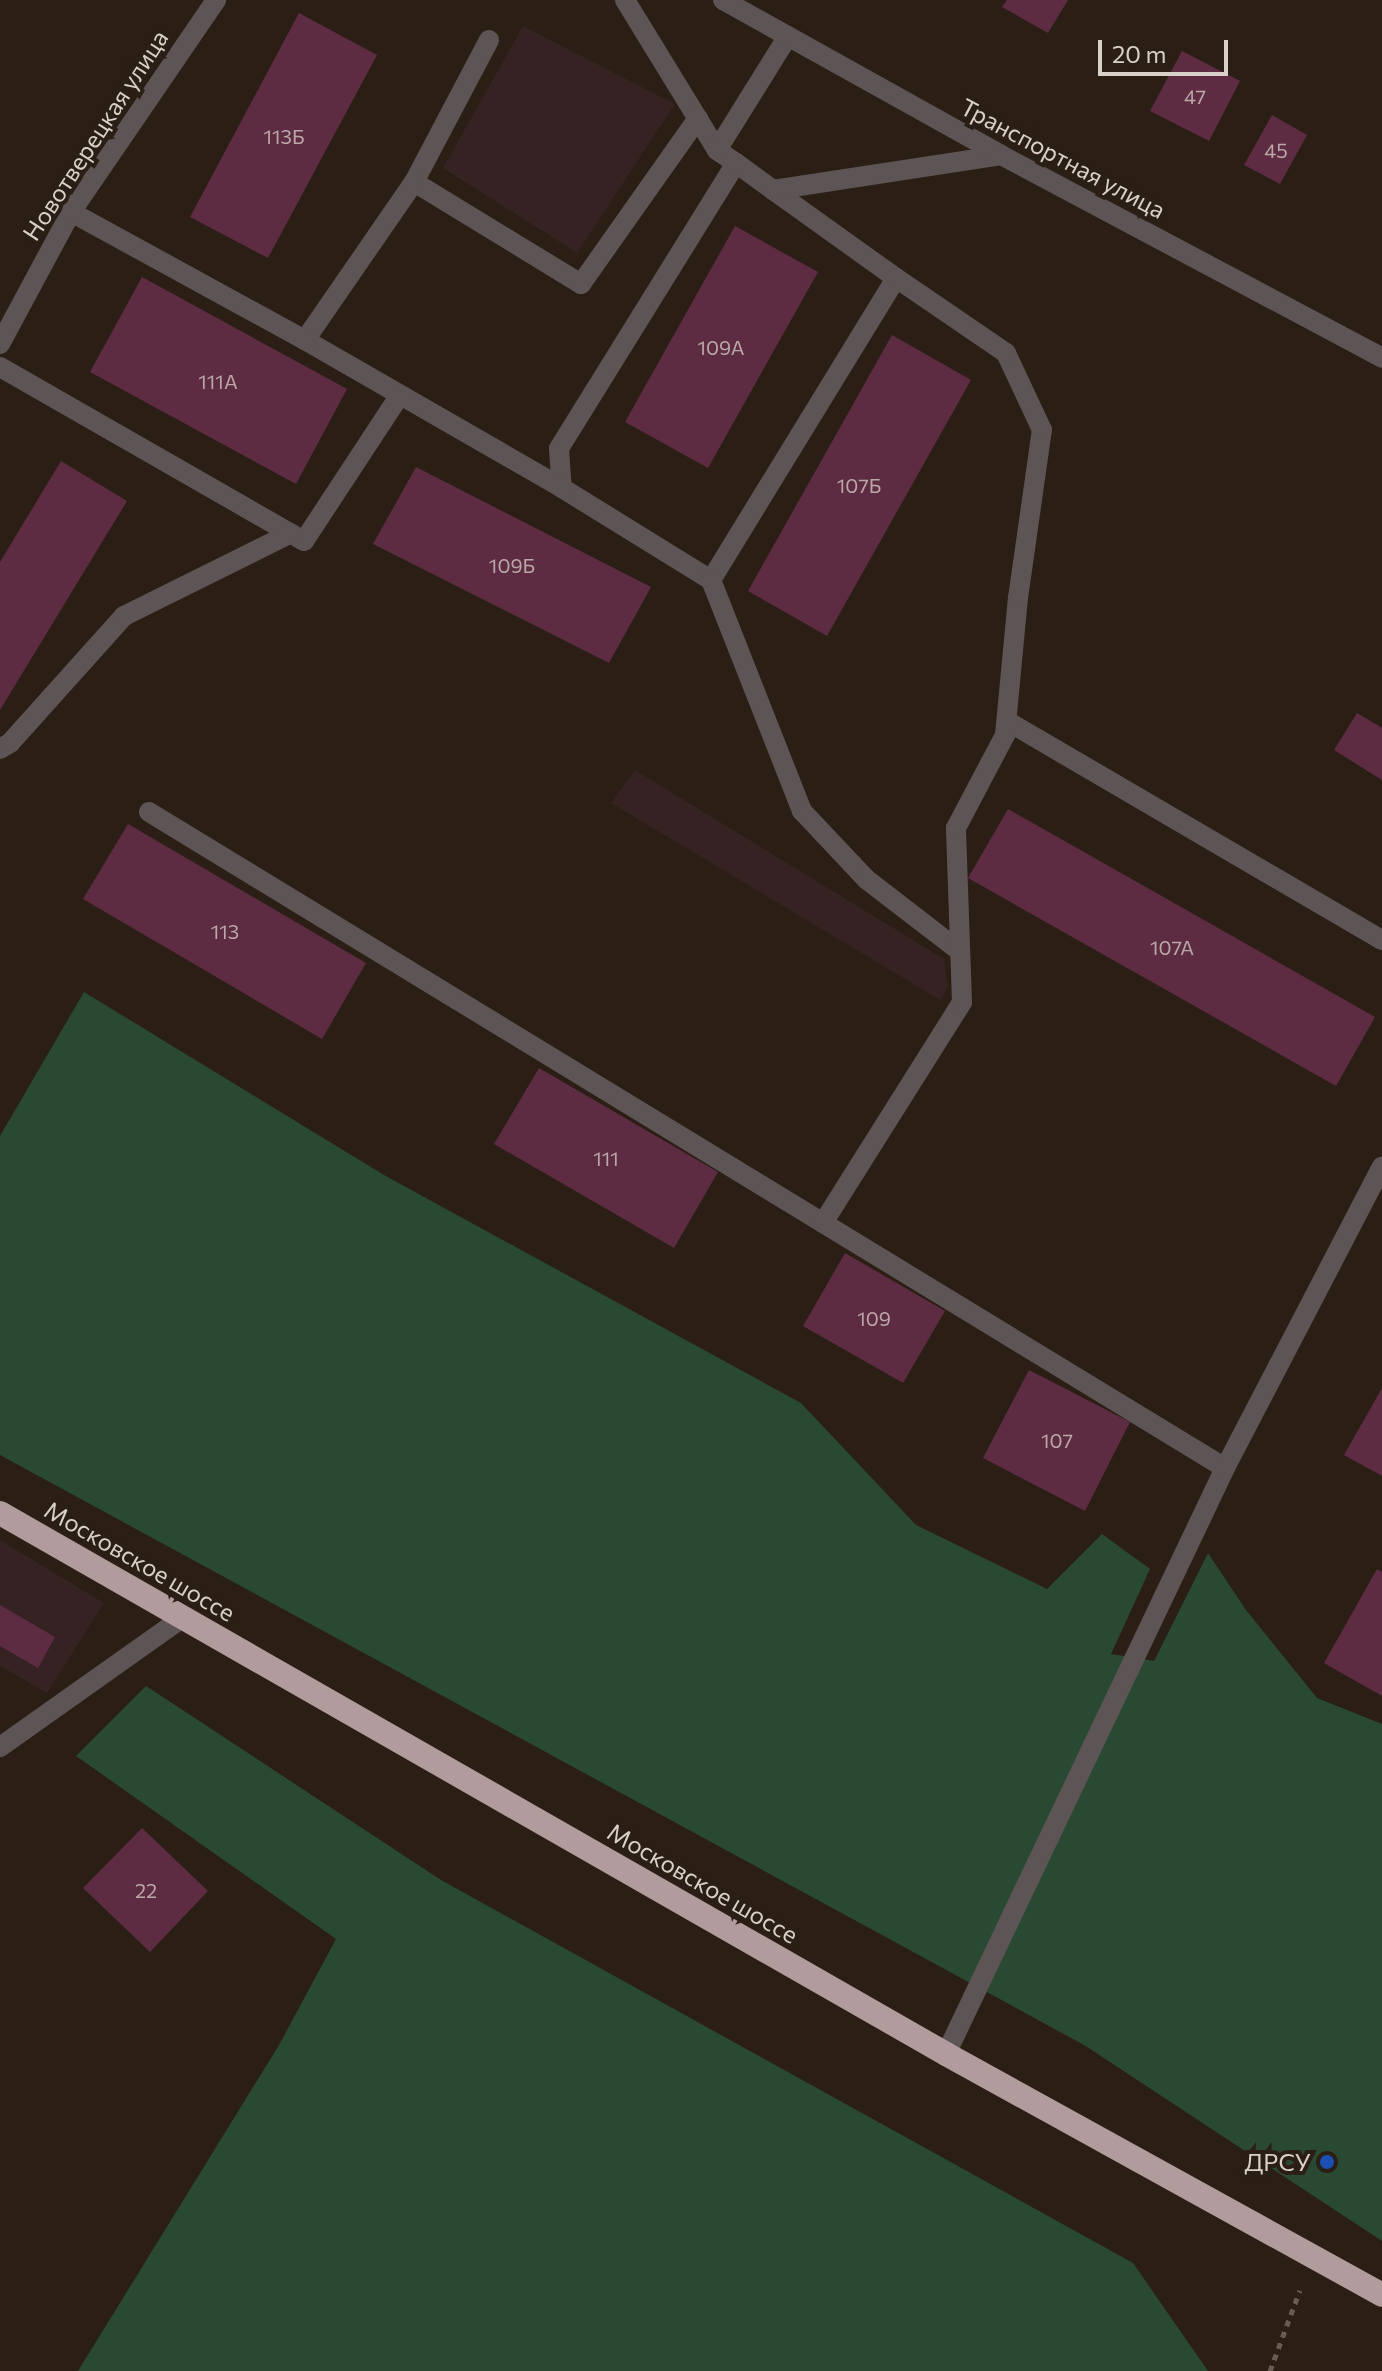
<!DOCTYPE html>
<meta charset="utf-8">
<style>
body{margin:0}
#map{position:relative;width:1382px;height:2371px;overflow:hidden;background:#2b1e14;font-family:Commissioner,sans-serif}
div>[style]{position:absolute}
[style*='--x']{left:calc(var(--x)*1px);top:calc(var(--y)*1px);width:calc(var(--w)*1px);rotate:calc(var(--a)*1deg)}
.commercial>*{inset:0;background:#362222}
.industrial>*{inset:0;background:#362223}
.green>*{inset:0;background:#294933}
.building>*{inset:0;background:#5e2c42}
.path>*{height:5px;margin-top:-2.5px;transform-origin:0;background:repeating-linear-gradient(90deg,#675b52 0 6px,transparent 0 12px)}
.lane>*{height:20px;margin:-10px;padding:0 10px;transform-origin:10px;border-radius:10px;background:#5d5455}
.street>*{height:20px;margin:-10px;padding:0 10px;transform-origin:10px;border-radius:10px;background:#5d5455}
.highway>*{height:24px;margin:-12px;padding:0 12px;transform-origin:12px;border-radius:12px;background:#b19b9d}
.dots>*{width:22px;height:22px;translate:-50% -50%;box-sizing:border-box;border:4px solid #2b1e14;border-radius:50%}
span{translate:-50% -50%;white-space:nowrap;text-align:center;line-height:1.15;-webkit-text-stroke:8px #2b1e14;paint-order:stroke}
.number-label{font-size:20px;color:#baa7a7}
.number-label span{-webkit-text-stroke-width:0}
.street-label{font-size:24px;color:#d8d0c9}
.poi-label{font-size:24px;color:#d8d0c9}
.right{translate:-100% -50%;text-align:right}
.scale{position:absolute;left:1098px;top:40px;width:130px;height:36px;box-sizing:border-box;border:4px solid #d8d0c9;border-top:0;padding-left:10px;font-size:24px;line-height:28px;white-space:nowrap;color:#d8d0c9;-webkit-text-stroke:6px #2b1e14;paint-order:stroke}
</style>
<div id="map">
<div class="commercial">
<i style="clip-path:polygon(0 1540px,104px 1603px,47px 1693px,0 1666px)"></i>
</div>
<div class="industrial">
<i style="clip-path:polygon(523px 26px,675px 104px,577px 253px,443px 168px)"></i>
<i style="clip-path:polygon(635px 770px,944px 959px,948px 987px,940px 1000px,611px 803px)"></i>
</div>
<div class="green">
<i style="clip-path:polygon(84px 992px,384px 1175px,801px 1403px,916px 1525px,1047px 1589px,1102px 1534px,1150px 1569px,1111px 1654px,1154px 1661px,1208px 1553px,1246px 1610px,1317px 1698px,1382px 1724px,1382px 2241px,1084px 2045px,0 1455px,0 1136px)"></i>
<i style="clip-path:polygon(146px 1686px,441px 1880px,1133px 2263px,1208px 2371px,78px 2371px,279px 2045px,336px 1939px,76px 1756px)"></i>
</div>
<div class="building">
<i style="clip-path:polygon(1007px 0,1068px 0,1048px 33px,1002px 7px)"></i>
<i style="clip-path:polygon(299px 13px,377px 55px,268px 258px,190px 217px)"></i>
<i style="clip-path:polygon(1182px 51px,1240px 81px,1209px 141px,1150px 111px)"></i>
<i style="clip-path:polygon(1272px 115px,1307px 135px,1280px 184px,1244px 165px)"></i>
<i style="clip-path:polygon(735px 226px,818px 272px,708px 468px,625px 422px)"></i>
<i style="clip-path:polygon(142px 277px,347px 389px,296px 484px,90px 372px)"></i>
<i style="clip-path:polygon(892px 335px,971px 380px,827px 636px,748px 591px)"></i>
<i style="clip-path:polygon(61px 461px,127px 501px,0 710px,0 562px)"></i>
<i style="clip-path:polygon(416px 467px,651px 587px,609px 663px,373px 544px)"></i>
<i style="clip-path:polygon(1357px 713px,1382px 728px,1382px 780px,1334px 750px)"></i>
<i style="clip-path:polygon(1008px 809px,1375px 1017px,1336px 1086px,968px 878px)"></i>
<i style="clip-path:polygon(128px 824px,366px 963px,322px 1039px,83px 899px)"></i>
<i style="clip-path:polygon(539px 1068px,718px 1172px,674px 1248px,494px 1144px)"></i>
<i style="clip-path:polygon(845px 1253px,945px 1311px,903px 1383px,803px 1326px)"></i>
<i style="clip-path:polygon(1029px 1370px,1130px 1422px,1085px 1511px,983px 1458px)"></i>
<i style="clip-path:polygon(1382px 1388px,1382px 1476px,1344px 1455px)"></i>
<i style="clip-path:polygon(1377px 1569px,1382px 1572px,1382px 1696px,1324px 1663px)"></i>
<i style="clip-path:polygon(0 1605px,55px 1637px,38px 1668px,0 1646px)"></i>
<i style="clip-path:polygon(142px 1828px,208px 1891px,150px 1952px,83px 1888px)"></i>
</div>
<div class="path">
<i style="--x:1270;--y:2371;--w:86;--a:-69.7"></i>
</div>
<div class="lane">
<i style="--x:625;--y:0;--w:176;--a:58.5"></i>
<i style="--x:489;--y:40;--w:161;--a:117.8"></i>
<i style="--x:414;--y:182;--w:196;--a:31.4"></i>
<i style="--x:581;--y:284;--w:203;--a:-54.8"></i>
<i style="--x:736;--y:163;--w:336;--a:121.8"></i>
<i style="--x:559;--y:449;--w:39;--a:86"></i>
<i style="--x:562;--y:488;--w:175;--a:31.7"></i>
<i style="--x:711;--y:580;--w:354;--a:-58.5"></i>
<i style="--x:896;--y:278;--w:151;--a:-144.4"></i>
<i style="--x:773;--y:190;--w:46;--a:-143.9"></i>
<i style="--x:736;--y:163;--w:23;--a:-146"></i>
<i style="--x:717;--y:150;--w:134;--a:-58.1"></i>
<i style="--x:414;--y:182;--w:192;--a:124.6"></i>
<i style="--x:305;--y:340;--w:297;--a:29.9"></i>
<i style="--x:773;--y:190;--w:231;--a:-8.7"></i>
<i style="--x:71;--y:212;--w:267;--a:28.7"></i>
<i style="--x:0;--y:367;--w:350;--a:29.8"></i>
<i style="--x:304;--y:541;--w:175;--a:-56.7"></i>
<i style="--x:711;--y:580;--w:248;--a:68.5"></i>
<i style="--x:802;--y:811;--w:93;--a:46.7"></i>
<i style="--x:866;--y:879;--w:115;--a:37.6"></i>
<i style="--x:1007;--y:721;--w:434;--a:30.3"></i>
<i style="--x:0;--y:749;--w:12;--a:-31"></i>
<i style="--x:10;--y:743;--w:171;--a:-48.1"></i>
<i style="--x:124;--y:616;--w:186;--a:-26.4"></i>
<i style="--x:149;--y:812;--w:1260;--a:31.37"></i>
<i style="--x:823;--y:1223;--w:261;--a:-57.8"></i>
<i style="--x:962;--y:1002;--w:174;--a:-92"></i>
<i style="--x:956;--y:828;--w:105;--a:-62.2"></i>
<i style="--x:1005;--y:735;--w:138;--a:-84.6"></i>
<i style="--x:1018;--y:598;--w:170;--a:-81.9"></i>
<i style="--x:1042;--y:430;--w:85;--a:-115.1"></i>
<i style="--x:1006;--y:353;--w:133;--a:-145.7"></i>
<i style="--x:0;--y:1747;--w:223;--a:-35.3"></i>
</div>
<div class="street">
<i style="--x:723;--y:0;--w:318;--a:29.1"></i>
<i style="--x:1001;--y:155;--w:432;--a:28"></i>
<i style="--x:0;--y:344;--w:150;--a:-61.7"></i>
<i style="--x:71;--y:212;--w:257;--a:-55.6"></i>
<i style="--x:946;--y:2054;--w:649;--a:-64.54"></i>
<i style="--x:1225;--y:1468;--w:340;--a:-62.5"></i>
</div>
<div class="highway">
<i style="--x:0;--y:1513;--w:1090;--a:29.76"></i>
<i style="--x:946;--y:2054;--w:498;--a:28.9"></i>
</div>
<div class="dots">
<i style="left:1327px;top:2162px;background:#1a4fb4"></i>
</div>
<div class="number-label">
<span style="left:1195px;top:96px">47</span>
<span style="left:284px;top:136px">113Б</span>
<span style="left:1276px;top:150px">45</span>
<span style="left:721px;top:347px">109А</span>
<span style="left:218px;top:381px">111А</span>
<span style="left:859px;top:485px">107Б</span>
<span style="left:512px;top:565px">109Б</span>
<span style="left:225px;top:931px">113</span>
<span style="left:1172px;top:947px">107А</span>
<span style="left:606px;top:1158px">111</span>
<span style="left:874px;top:1318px">109</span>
<span style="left:1057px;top:1440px">107</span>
<span style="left:146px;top:1890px">22</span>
</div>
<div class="street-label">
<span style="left:95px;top:135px;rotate:-57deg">Новотверецкая улица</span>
<span style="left:1063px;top:158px;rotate:28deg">Транспортная улица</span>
<span style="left:140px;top:1561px;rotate:30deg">Московское шоссе</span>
<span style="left:703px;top:1883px;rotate:30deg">Московское шоссе</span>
</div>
<div class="poi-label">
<span class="right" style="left:1311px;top:2162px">ДРСУ</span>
</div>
<div class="scale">20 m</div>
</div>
